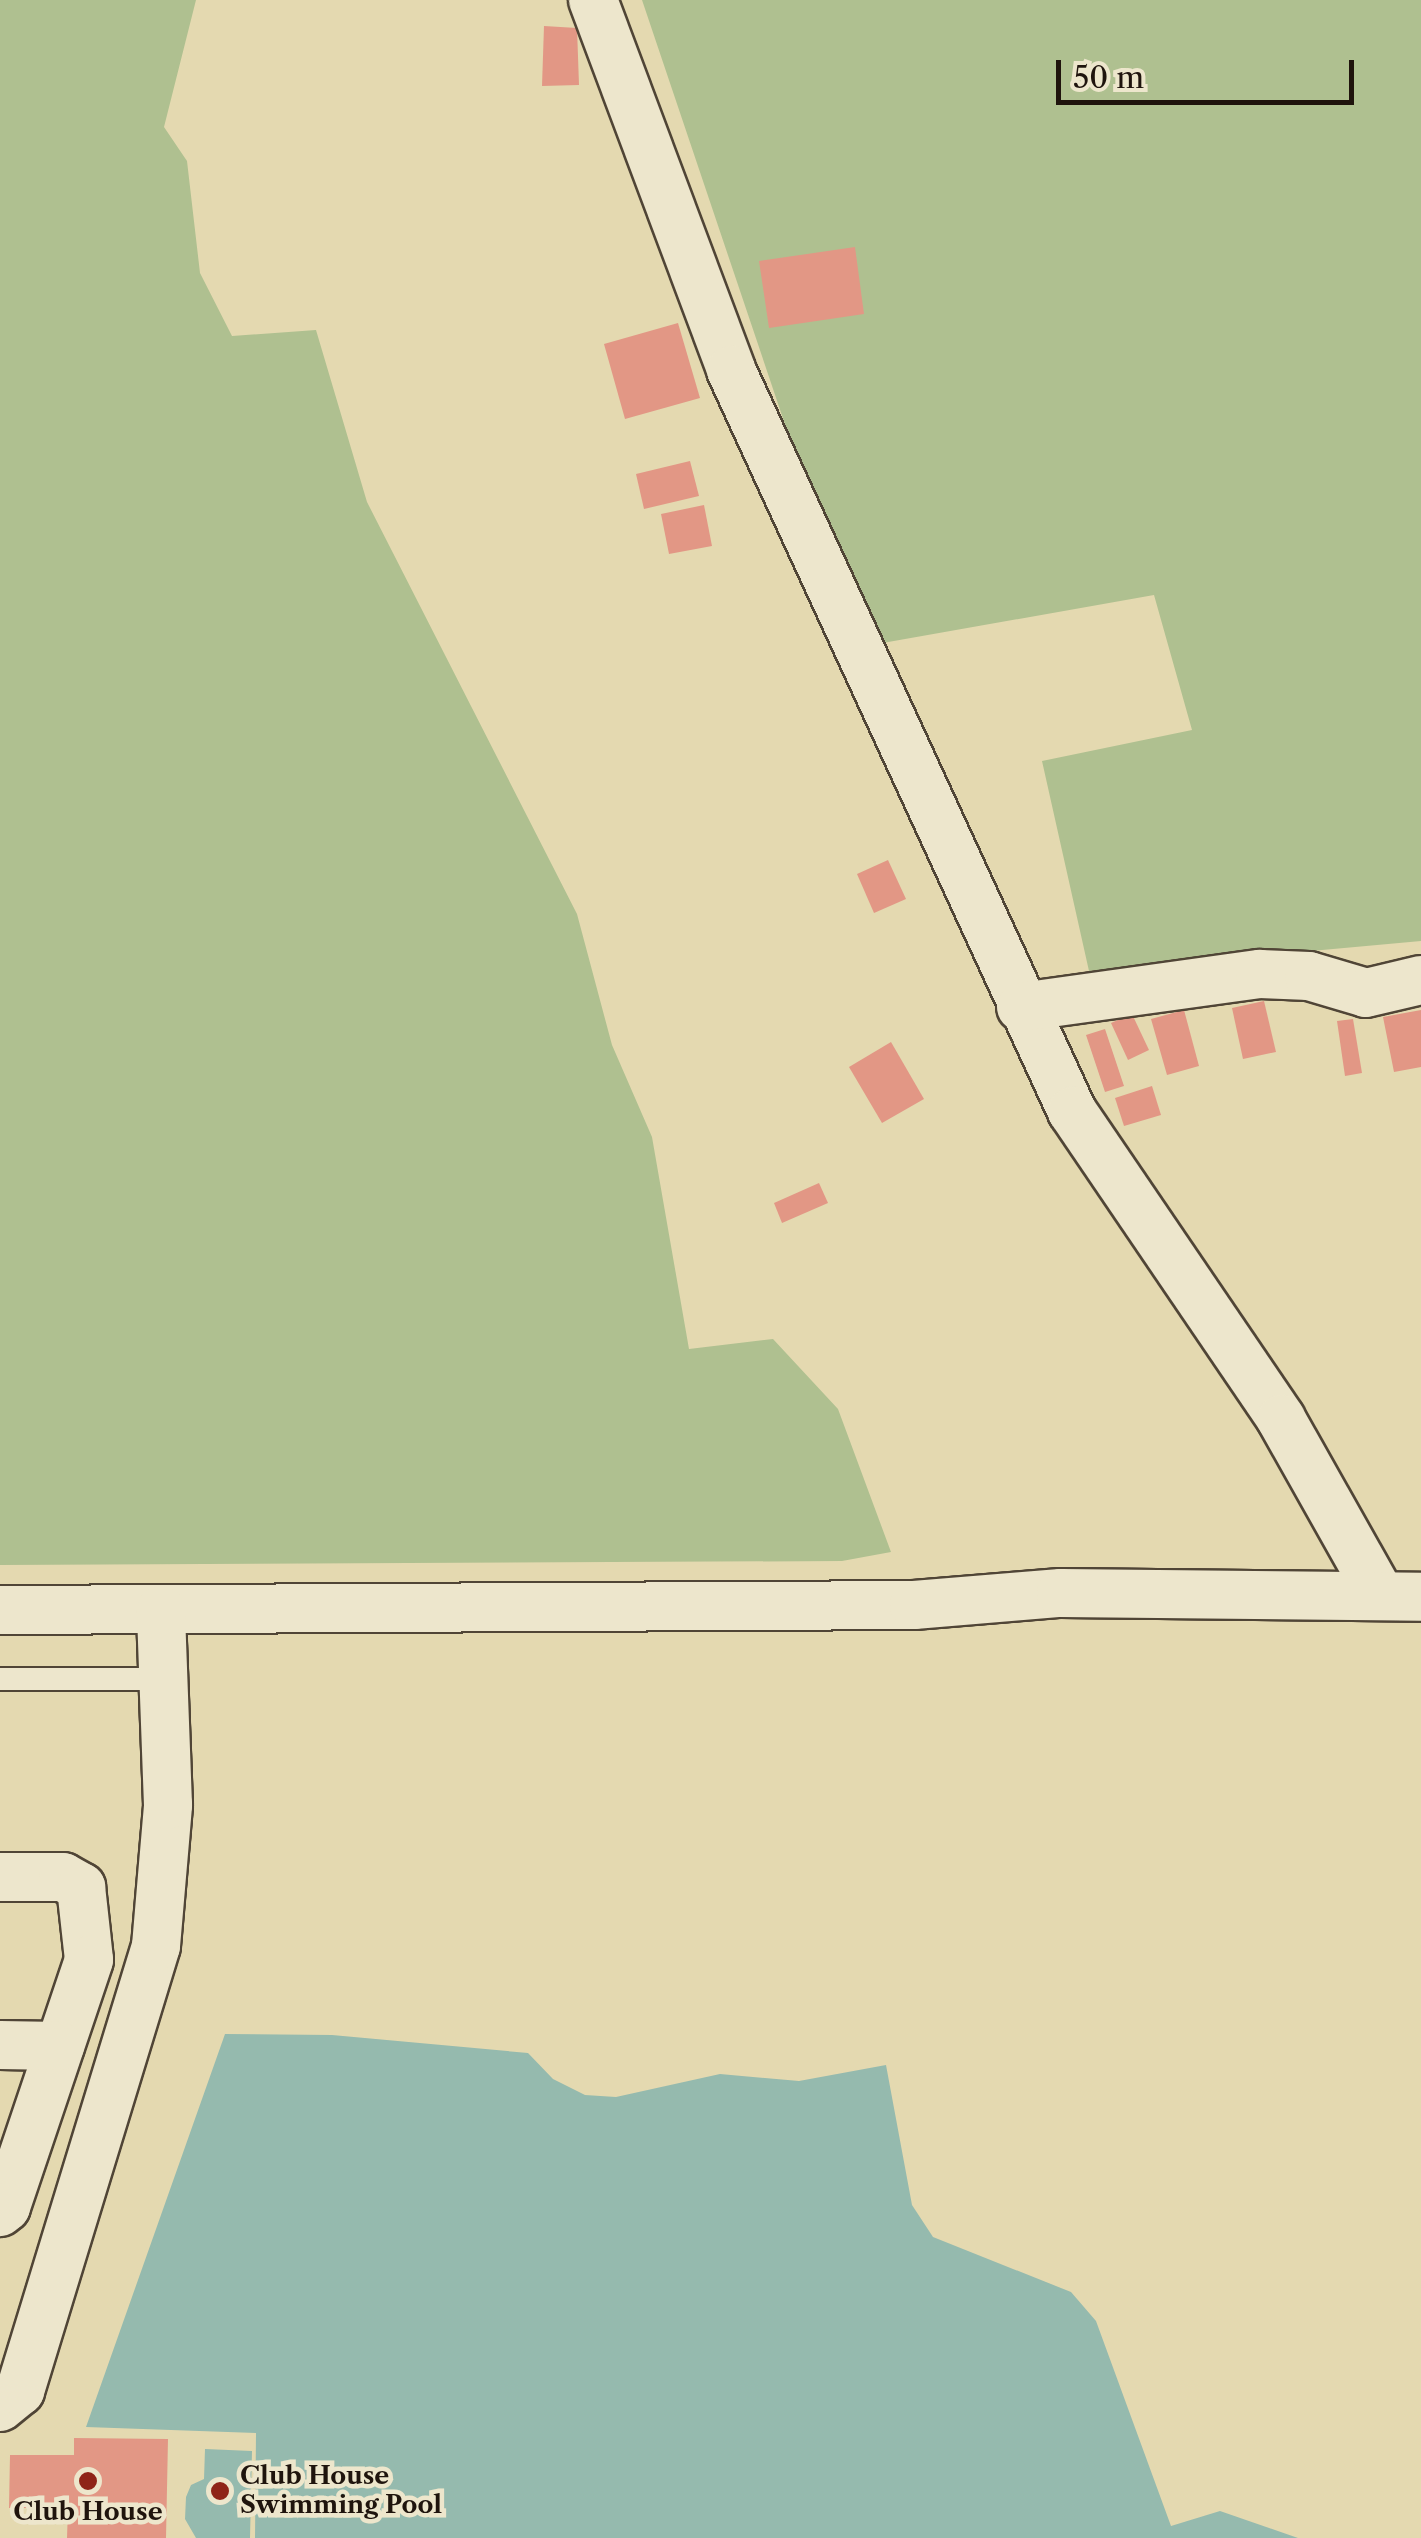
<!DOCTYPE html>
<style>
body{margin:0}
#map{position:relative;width:1421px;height:2538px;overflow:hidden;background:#e4d9b0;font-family:"Libre Caslon Text",serif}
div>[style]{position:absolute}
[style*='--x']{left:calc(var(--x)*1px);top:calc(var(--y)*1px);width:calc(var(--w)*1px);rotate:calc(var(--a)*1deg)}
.green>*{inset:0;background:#afc090}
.water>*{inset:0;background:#95baae}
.building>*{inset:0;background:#e29785}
.roads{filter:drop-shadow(2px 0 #504536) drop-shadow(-2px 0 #504536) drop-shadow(0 2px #504536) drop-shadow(0 -2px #504536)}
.service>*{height:22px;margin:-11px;padding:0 11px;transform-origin:11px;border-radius:11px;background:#ede6cc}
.minor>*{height:48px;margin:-24px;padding:0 24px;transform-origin:24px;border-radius:24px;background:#ede6cc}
.dots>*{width:28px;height:28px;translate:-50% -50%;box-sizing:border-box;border:5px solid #ede6cc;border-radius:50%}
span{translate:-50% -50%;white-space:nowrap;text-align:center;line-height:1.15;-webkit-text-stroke:9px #ede6cc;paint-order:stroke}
.poi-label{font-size:25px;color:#1f140d;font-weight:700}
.left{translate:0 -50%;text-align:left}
.scale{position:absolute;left:1056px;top:60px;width:298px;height:45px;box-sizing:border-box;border:5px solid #1f140d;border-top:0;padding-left:12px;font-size:30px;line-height:35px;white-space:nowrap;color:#1f140d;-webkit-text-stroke:8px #ede6cc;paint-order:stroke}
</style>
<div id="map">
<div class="green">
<i style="clip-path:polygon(0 0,196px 0,164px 127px,187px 161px,200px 273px,232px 336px,316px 330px,367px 502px,577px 914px,612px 1045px,652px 1137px,689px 1349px,773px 1339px,838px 1409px,891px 1552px,842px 1561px,0 1565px)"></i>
<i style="clip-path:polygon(642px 0,1421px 0,1421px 941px,1089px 971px,1042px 761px,1192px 730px,1154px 595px,860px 647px)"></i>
</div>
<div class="water">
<i style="clip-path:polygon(225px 2034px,332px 2035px,528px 2053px,553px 2079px,585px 2095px,616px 2097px,720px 2074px,799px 2081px,886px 2065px,912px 2205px,933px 2237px,1071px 2292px,1096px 2321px,1171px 2526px,1220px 2511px,1298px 2538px,255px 2538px,256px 2433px,86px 2427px)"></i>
<i style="clip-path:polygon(205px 2449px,252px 2451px,250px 2538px,196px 2538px,185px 2519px,186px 2497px,191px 2485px,204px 2479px)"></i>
</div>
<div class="building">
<i style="clip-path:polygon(544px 26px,577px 28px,579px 85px,542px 86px)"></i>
<i style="clip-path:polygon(855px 247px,864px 314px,769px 328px,759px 261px)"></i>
<i style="clip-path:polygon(678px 323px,700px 398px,625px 419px,604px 344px)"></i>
<i style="clip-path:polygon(690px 461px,699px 496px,644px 509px,636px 474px)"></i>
<i style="clip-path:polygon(704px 505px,712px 546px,669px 554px,661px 514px)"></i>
<i style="clip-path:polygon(888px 860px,906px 899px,874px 913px,857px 874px)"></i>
<i style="clip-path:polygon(1264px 1001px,1276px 1052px,1243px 1059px,1232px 1008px)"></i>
<i style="clip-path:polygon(1184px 1010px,1199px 1066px,1167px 1075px,1151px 1019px)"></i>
<i style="clip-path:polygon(1421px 1010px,1421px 1067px,1394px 1072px,1383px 1017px)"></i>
<i style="clip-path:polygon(1132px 1014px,1149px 1050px,1128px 1060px,1111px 1023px)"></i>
<i style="clip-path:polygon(1353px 1019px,1362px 1073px,1345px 1076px,1337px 1021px)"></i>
<i style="clip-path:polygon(1105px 1029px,1124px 1086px,1105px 1092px,1086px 1035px)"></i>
<i style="clip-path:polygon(891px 1042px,924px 1099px,882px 1123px,849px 1067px)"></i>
<i style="clip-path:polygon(1152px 1086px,1161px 1115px,1124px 1126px,1115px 1098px)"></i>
<i style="clip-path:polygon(819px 1183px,828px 1203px,782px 1223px,774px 1203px)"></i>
<i style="clip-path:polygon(74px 2438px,168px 2439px,166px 2538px,67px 2538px,68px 2508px,9px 2508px,10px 2455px,74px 2455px)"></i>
</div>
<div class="roads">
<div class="service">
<i style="--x:0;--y:1679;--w:163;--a:0"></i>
</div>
<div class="minor">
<i style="--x:593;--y:0;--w:395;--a:69.5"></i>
<i style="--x:731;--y:370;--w:816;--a:65.29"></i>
<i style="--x:1072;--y:1111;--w:372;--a:55.8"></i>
<i style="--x:1281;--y:1419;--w:200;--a:60.6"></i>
<i style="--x:1021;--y:1007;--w:241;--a:-7.9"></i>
<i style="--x:1260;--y:974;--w:49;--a:2.3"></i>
<i style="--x:1309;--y:976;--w:59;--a:16.6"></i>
<i style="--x:1366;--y:993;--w:57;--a:-13.3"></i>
<i style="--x:0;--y:1610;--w:914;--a:-0.31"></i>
<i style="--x:914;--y:1605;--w:147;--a:-4.7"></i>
<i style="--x:1061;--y:1593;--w:360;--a:0.6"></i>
<i style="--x:0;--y:1877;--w:63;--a:0"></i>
<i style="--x:63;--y:1877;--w:21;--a:29"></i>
<i style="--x:81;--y:1887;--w:73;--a:83.7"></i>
<i style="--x:89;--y:1960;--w:261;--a:108.6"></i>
<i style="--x:6;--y:2207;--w:8;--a:140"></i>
<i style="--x:0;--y:2045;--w:60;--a:1"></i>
<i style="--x:0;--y:2407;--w:26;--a:-39"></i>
<i style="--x:20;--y:2391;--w:465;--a:-73"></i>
<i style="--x:156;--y:1946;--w:142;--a:-85.1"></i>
<i style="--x:168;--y:1805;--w:195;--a:-92.1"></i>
</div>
</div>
<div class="dots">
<i style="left:88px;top:2481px;background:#8f2418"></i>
<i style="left:220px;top:2491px;background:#8f2418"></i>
</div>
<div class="poi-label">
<span class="left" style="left:240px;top:2491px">Club House<br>Swimming Pool</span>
<span style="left:88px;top:2512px">Club House</span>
</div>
<div class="scale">50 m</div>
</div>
